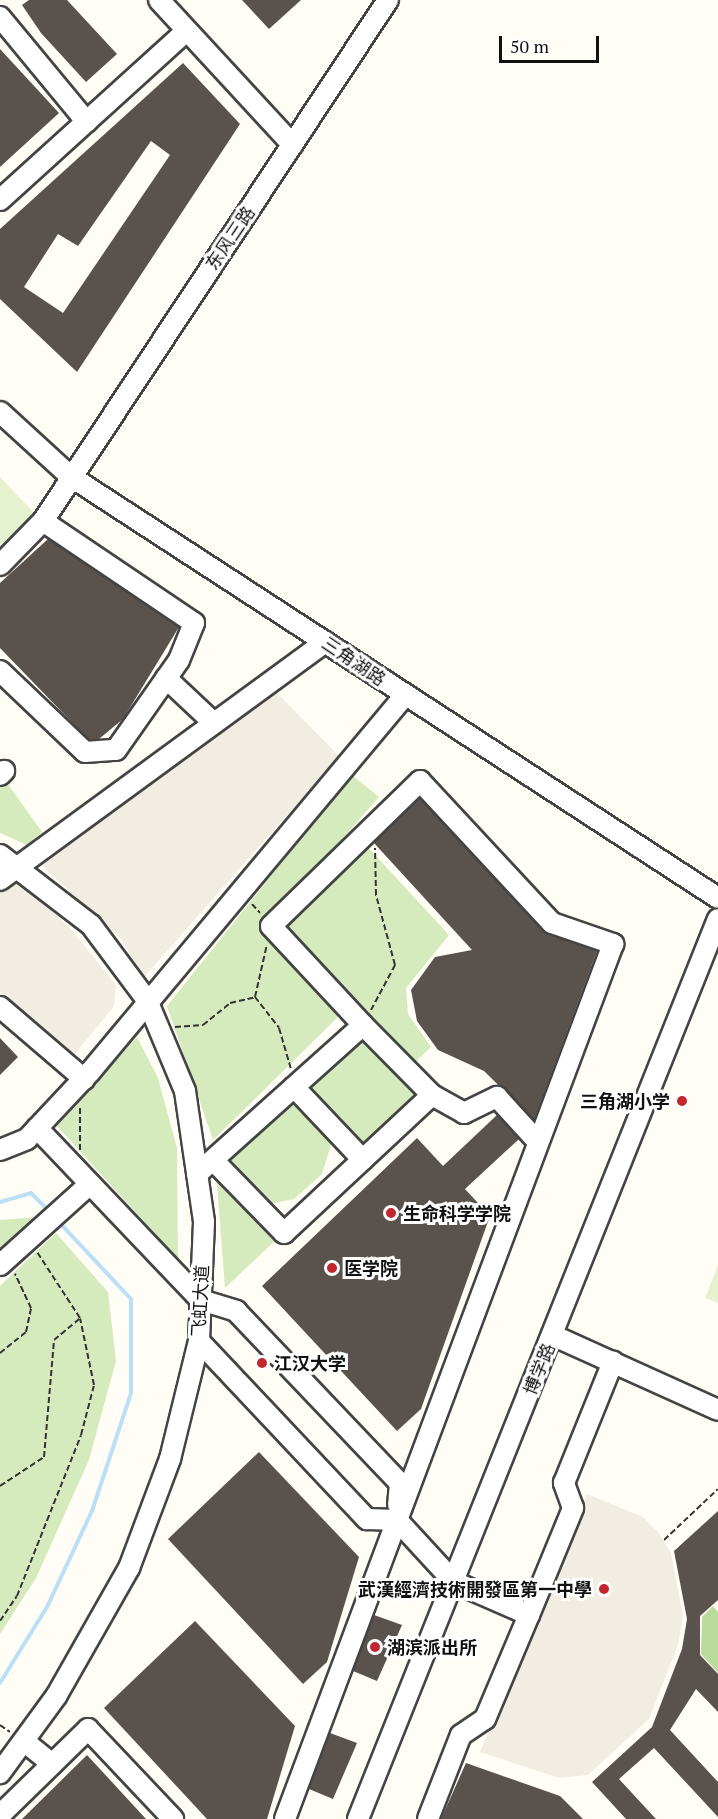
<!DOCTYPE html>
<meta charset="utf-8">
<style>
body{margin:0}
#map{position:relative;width:718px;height:1819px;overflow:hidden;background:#fffdf5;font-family:"PT Serif","Noto Sans SC",serif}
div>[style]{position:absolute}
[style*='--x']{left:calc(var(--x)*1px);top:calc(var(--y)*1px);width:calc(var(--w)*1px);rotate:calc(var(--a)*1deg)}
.green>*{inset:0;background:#d5ebbd}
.forest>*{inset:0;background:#b9dc9c}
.pitch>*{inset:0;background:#e6f2cf}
.plaza>*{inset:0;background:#f1ede2}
.stream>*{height:4px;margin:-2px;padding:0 2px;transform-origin:2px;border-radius:2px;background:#b9e0f7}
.building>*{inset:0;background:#5a524d}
.path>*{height:2px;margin-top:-1px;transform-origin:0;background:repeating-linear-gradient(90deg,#333 0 6px,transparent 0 9px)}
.roads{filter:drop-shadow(2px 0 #444) drop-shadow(-2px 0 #444) drop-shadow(0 2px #444) drop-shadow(0 -2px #444)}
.minor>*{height:20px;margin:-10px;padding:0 10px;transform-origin:10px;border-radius:10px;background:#fff}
.dots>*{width:16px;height:16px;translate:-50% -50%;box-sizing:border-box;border:3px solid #fff;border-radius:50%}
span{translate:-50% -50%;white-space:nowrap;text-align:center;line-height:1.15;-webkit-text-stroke:6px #fff;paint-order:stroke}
.street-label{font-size:18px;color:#111}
.poi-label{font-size:18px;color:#111;font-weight:700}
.right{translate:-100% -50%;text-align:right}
.left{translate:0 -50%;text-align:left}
.scale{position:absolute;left:499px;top:36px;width:100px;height:27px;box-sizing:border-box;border:3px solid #111;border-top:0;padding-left:8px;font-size:18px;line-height:21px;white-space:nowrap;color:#111;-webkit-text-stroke:4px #fff;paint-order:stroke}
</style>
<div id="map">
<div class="green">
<i style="clip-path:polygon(0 773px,42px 832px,27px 845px,0 833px)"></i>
<i style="clip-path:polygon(352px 775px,379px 797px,264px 928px,343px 1012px,213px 1140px,167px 1006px)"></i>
<i style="clip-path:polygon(365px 844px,449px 935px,406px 988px,408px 1014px,431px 1047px,412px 1065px,282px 927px)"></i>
<i style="clip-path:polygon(362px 1035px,418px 1093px,361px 1147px,308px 1088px)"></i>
<i style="clip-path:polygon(137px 1037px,158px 1078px,177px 1148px,178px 1259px,57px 1126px)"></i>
<i style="clip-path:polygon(292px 1097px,333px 1138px,322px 1174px,294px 1199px,265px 1205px,225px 1163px)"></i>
<i style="clip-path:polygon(216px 1172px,277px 1239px,225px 1288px)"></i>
<i style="clip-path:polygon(40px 1217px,0 1253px,0 1220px)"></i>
<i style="clip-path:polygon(56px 1233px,108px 1292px,116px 1361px,89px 1460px,36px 1578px,0 1634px,0 1286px)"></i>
</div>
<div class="forest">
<i style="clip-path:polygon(713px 1606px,718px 1612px,718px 1673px,701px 1654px,702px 1617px)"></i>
</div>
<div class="pitch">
<i style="clip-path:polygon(0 477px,38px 517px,0 552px)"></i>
<i style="clip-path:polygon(718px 1265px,718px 1303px,705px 1298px)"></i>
</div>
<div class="plaza">
<i style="clip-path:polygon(277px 693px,339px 756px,144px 977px,121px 939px,40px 864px)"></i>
<i style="clip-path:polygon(8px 879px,26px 887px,70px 928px,116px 985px,114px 1006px,75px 1054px,48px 1042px,0 992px,0 885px)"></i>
<i style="clip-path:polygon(587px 1494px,643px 1517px,658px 1532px,671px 1553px,683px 1616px,678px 1645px,649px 1719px,588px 1775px,559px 1778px,480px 1752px)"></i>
</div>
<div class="stream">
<i style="--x:0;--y:1202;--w:32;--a:-16"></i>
<i style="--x:31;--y:1193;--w:27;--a:45"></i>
<i style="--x:0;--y:1683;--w:89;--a:-58.3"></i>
<i style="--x:47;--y:1607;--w:106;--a:-64.9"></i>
<i style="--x:92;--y:1511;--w:124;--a:-71.7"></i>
<i style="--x:131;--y:1393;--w:94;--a:-90"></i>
<i style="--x:131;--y:1299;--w:105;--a:-133.1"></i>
</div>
<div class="building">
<i style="clip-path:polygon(29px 0,67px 0,117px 54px,86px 82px,41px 33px,22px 5px)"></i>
<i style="clip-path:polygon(242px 0,301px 0,269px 29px)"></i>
<i style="clip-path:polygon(0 49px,59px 113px,0 167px)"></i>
<i style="clip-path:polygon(evenodd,183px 63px,240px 124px,77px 372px,0 299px,0 229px,183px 63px,151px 141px,170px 155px,63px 313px,24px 287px,58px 234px,78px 246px,151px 141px)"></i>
<i style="clip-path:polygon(48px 539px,179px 627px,123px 719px,99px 739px,89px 740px,0 648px,0 583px)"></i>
<i style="clip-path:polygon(420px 798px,543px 931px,597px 951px,534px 1120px,484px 1071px,438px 1050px,417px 1021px,411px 990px,435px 957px,472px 950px,374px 843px)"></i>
<i style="clip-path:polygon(0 1038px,18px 1057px,0 1075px)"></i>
<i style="clip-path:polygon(497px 1115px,519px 1139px,465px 1189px,490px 1216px,421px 1409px,397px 1431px,262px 1286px,417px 1138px,443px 1166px)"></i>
<i style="clip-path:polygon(259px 1452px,359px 1557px,327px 1662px,303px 1684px,168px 1539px)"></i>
<i style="clip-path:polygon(718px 1511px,718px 1600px,700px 1616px,700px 1655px,718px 1674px,718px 1712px,696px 1689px,670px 1730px,718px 1782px,718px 1817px,654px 1748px,619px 1779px,656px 1819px,626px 1819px,592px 1782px,652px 1727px,682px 1649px,687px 1619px,674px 1551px)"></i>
<i style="clip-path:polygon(374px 1615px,402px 1625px,377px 1681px,353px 1671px)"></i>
<i style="clip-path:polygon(195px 1621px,295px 1726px,267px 1819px,207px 1819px,104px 1708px)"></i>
<i style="clip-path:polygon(330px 1733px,357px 1743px,333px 1799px,309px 1789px)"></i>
<i style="clip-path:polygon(87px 1755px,146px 1819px,22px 1819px)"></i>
<i style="clip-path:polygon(466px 1763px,560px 1796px,583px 1819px,441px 1819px)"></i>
</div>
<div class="path">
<i style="--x:252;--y:904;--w:12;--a:48"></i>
<i style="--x:255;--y:997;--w:54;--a:-77.2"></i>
<i style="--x:371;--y:1010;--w:51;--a:-61.9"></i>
<i style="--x:395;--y:965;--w:73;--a:-105.2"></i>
<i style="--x:376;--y:895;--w:47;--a:-91.2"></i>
<i style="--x:175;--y:1027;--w:28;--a:-4"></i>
<i style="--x:203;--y:1025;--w:35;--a:-39"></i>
<i style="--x:230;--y:1003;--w:26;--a:-13"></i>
<i style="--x:255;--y:997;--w:39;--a:52"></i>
<i style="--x:279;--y:1028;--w:43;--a:73.7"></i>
<i style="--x:80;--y:1108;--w:42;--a:90"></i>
<i style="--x:0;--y:1353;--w:33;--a:-39"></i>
<i style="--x:26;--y:1332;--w:25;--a:-78"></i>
<i style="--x:31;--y:1308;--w:38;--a:-115"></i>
<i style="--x:0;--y:1486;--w:53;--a:-33.4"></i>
<i style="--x:44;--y:1457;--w:117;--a:-85.1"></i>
<i style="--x:54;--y:1340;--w:34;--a:-40"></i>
<i style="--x:664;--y:1540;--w:74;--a:-43.4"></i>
<i style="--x:0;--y:1621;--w:30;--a:-56"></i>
<i style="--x:17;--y:1596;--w:173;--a:-68.3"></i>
<i style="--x:81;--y:1435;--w:52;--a:-75.4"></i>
<i style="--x:94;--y:1385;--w:68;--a:-101.8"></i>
<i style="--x:80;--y:1318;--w:79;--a:-123.1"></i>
<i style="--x:0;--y:1725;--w:12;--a:35"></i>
</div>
<div class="roads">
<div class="minor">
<i style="--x:159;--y:0;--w:197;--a:47.3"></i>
<i style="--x:0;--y:17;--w:136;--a:50.4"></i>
<i style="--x:0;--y:200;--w:248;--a:-42.2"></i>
<i style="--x:0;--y:412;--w:95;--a:42.4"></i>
<i style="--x:70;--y:476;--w:773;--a:33.07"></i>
<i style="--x:0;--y:565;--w:62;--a:-45.7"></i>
<i style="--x:43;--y:521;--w:625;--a:-56.49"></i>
<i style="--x:0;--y:671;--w:117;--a:43.6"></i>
<i style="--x:85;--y:752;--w:31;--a:-4"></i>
<i style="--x:116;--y:750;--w:110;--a:-55"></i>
<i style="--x:179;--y:660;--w:40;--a:-68"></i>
<i style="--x:194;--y:623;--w:182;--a:-146"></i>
<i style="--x:166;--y:678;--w:66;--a:43.2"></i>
<i style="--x:0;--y:775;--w:6;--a:-45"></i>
<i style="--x:0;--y:855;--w:115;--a:37.6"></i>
<i style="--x:91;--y:925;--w:94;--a:53.3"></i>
<i style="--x:147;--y:1000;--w:99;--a:67.3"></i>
<i style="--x:185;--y:1091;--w:132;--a:81.7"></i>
<i style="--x:204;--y:1222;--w:119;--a:92.4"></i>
<i style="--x:199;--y:1341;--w:122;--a:103.8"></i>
<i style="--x:170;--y:1459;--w:116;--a:110.6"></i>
<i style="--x:129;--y:1568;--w:146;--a:119.6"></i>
<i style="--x:57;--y:1695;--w:97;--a:126.2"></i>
<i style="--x:0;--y:880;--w:403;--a:-36.2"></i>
<i style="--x:0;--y:1007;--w:111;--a:40.6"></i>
<i style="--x:294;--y:1087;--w:100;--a:46.6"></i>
<i style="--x:432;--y:1095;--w:37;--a:29"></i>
<i style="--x:464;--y:1113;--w:37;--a:-26"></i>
<i style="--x:497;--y:1097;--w:61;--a:47.7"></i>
<i style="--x:37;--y:1128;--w:238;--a:46.4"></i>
<i style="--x:201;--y:1300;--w:37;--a:17"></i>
<i style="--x:236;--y:1311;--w:238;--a:46.4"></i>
<i style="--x:400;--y:1483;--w:22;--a:95"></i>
<i style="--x:0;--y:1150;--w:29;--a:-22"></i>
<i style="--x:27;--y:1139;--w:92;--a:-46.8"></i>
<i style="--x:90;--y:1072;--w:491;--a:-50.1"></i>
<i style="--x:213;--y:1160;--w:102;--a:45.8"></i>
<i style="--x:284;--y:1233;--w:202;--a:-43"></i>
<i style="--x:432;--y:1095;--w:98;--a:-134.6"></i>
<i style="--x:197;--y:1174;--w:223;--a:-41.9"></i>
<i style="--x:363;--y:1025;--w:135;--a:-132.9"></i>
<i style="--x:271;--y:926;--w:208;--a:-44.2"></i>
<i style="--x:420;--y:781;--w:194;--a:47.1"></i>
<i style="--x:552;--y:923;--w:65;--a:19"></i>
<i style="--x:613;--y:944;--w:934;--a:110.55"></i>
<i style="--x:0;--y:1265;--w:121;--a:-42"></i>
<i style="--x:552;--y:1335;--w:182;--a:24.3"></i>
<i style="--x:199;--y:1341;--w:245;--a:46.7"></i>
<i style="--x:367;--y:1519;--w:30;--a:2"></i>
<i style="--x:397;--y:1520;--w:84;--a:47.4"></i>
<i style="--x:454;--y:1582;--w:82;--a:23.7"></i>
<i style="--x:529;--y:1615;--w:116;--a:-67.6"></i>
<i style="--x:573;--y:1508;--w:27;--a:-110"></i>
<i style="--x:564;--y:1483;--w:131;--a:-68"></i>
<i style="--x:25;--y:1742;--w:35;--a:39"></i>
<i style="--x:0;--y:1815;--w:123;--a:-44.3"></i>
<i style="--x:88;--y:1729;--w:124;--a:46.6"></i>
<i style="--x:358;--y:1819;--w:969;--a:-68.2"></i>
<i style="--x:428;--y:1819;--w:90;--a:-68.6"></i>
<i style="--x:461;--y:1735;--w:29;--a:-34"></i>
<i style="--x:485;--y:1719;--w:113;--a:-67.1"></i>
</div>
</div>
<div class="dots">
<i style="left:682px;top:1101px;background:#c4262e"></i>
<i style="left:391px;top:1213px;background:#c4262e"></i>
<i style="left:332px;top:1268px;background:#c4262e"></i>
<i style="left:262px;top:1363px;background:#c4262e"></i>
<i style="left:604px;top:1589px;background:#c4262e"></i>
<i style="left:375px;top:1647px;background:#c4262e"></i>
</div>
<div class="street-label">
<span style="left:230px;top:238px;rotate:-56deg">东风三路</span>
<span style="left:354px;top:661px;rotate:34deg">三角湖路</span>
<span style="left:200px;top:1301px;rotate:-87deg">飞虹大道</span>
<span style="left:539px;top:1369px;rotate:-68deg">博学路</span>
</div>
<div class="poi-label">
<span class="right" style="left:670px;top:1101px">三角湖小学</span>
<span class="left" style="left:403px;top:1213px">生命科学学院</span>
<span class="left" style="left:344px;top:1268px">医学院</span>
<span class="left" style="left:274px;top:1363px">江汉大学</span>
<span class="right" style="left:592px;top:1589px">武漢經濟技術開發區第一中學</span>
<span class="left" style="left:387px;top:1647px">湖滨派出所</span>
</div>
<div class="scale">50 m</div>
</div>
